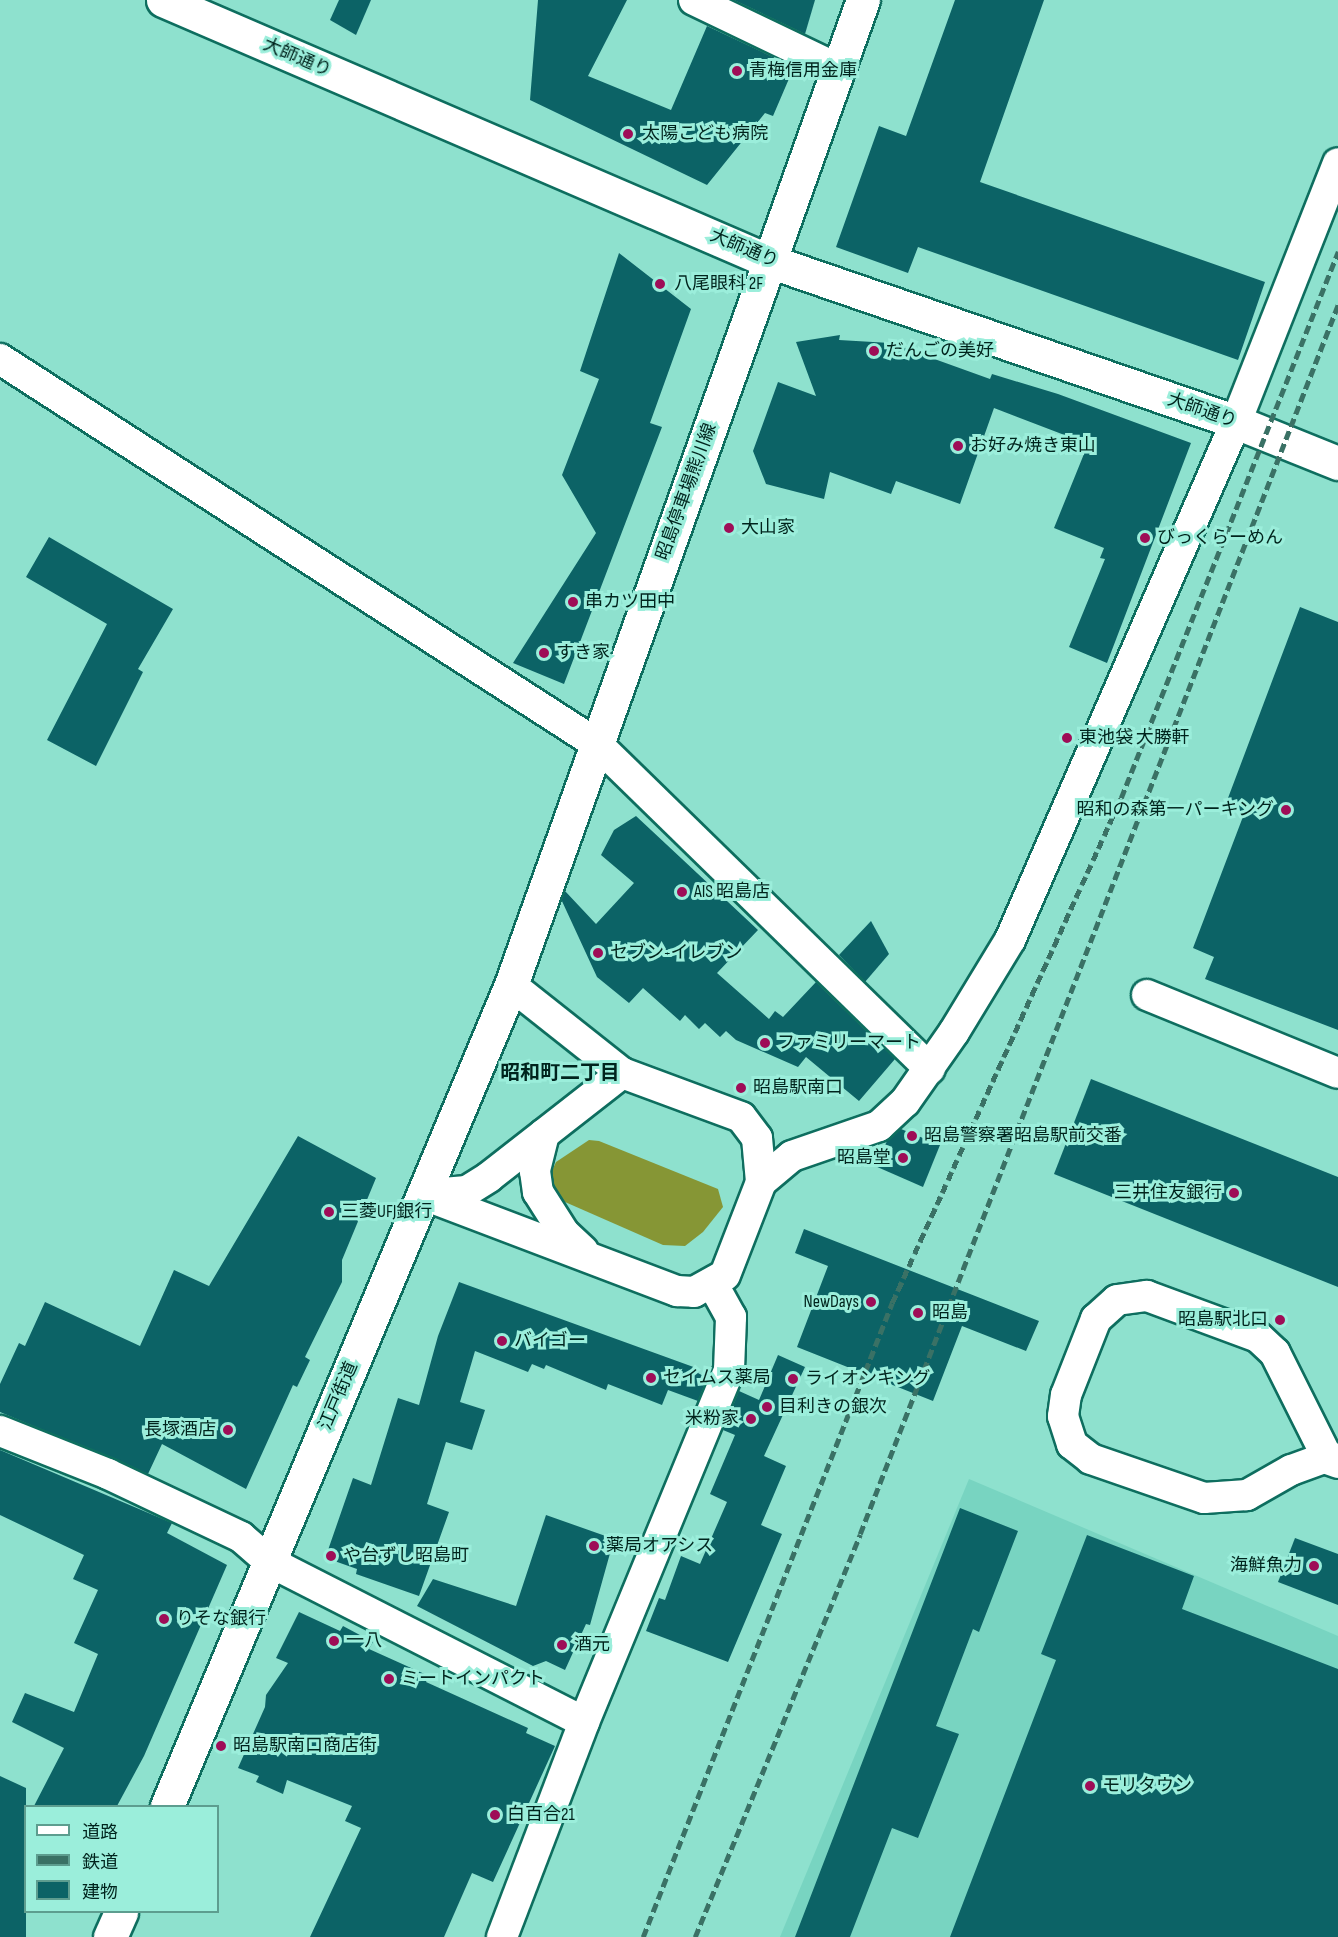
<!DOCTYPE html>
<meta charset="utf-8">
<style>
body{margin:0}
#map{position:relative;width:1338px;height:1937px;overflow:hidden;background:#8ee1ce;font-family:"Sofia Sans Condensed","Noto Sans JP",sans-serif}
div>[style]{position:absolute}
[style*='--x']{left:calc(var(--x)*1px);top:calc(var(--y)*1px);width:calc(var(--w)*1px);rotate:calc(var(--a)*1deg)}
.built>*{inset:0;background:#78d4c1}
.forest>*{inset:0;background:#869635}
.building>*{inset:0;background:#0c6366}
.roads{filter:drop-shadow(2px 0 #0e6e5f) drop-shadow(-2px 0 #0e6e5f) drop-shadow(0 2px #0e6e5f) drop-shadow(0 -2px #0e6e5f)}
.street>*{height:30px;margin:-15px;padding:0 15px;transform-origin:15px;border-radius:15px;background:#fff}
.secondary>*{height:33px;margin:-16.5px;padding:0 16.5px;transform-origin:16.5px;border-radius:16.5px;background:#fff}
.rail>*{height:4.5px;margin-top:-2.25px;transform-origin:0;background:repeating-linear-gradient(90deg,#3a7165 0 9px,transparent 0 13.5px)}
.dots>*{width:16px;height:16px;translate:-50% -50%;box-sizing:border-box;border:3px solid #9beedb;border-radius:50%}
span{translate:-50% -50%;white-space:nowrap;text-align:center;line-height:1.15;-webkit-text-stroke:6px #9beedb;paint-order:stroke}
.street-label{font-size:18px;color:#00241d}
.poi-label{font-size:18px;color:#00241d}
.left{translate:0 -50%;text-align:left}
.right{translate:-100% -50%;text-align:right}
.neighbourhood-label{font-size:20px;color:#00241d;font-weight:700}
.legend{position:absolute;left:24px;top:1805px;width:195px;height:108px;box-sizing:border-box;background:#9beedb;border:2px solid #5d9d8f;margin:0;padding:8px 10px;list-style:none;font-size:18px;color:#00241d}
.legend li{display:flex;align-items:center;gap:12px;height:30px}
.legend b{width:30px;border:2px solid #5d9d8f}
</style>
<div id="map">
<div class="built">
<i style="clip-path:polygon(969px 1479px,1338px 1636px,1338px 1937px,780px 1937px)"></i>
</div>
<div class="forest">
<i style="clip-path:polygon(589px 1140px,599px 1141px,718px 1189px,723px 1207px,703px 1232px,685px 1246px,663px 1245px,565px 1202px,554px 1191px,550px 1175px,556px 1162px)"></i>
</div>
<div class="building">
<i style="clip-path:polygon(339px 0,371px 0,356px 35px,330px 20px)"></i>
<i style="clip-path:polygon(538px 0,627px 0,588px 76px,671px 110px,707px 26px,794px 67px,773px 116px,765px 113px,707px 185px,530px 100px)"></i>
<i style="clip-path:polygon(734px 0,815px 0,805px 34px)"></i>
<i style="clip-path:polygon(955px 0,1044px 0,980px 182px,1265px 282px,1238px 360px,918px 247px,908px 273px,836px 247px,879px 126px,906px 136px)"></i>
<i style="clip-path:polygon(619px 253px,691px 309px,650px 423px,662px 427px,564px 684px,513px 663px,596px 533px,562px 475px,599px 379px,580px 371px)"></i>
<i style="clip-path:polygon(840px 335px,839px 340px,890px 343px,990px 379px,992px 374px,1058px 394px,1191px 443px,1107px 663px,1069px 647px,1105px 559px,1100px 558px,1104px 548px,1054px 528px,1088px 444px,994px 408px,960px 504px,896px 481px,891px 494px,830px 472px,824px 499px,766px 484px,753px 451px,778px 382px,816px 396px,796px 342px)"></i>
<i style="clip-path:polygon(49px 537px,173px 609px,138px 669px,143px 672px,96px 766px,47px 740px,107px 624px,26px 577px)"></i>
<i style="clip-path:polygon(1300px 607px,1338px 622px,1338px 1030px,1205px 979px,1214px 957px,1193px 948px,1244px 814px,1225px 806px)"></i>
<i style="clip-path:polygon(636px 816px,758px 930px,717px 973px,769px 1019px,775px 1011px,783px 1017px,816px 982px,895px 1059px,859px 1101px,806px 1057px,798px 1067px,736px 1040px,726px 1031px,720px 1037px,705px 1023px,699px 1029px,685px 1015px,680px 1021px,643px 988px,629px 1003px,597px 977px,561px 899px,565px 891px,596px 924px,634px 883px,601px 855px,614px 830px)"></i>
<i style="clip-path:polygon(871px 921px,889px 954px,865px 982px,839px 955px)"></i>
<i style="clip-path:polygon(1091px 1079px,1338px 1177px,1338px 1287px,1054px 1174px)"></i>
<i style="clip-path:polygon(901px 1129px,940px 1145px,923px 1187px,875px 1166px,887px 1141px)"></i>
<i style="clip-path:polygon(298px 1136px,376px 1178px,342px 1260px,342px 1282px,305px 1357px,310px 1360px,297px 1387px,293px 1385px,246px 1489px,162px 1444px,148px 1474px,0 1412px,0 1384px,19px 1343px,25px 1346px,45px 1302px,140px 1346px,174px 1270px,209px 1286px)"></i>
<i style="clip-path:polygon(804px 1229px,1039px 1321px,1026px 1351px,962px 1326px,933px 1401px,797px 1347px,828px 1266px,795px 1253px)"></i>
<i style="clip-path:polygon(459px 1282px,699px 1369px,698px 1373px,707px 1378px,698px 1401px,668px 1390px,662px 1405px,608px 1384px,606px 1390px,546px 1365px,544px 1369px,532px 1364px,528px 1372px,475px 1351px,460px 1402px,485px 1410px,472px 1450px,446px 1442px,427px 1504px,449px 1512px,419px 1596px,356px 1574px,357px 1569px,326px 1558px,327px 1553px,353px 1478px,371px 1485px,398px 1398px,419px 1405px,438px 1336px)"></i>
<i style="clip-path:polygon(778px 1355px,805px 1367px,764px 1456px,786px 1466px,761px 1525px,782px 1534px,728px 1662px,646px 1631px,659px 1598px,665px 1600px,681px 1556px,700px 1564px,727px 1502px,710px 1494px,735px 1435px,723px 1430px,739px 1391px,759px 1400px)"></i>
<i style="clip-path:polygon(0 1450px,172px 1523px,167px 1533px,227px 1565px,144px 1756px,117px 1806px,34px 1806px,64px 1748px,12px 1722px,25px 1693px,74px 1712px,98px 1654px,74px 1643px,98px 1590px,73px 1579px,84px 1555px,0 1515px)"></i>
<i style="clip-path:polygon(960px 1508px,1018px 1531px,979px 1632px,973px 1629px,936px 1726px,959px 1734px,918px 1838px,892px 1828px,850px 1937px,795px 1937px)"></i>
<i style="clip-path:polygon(546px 1515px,614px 1539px,590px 1625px,586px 1624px,565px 1670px,546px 1661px,533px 1666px,417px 1606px,433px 1579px,516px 1606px)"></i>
<i style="clip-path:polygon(1087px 1535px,1194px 1576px,1182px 1609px,1338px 1669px,1338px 1937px,950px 1937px,1056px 1660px,1041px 1654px)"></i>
<i style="clip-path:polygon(1295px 1538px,1338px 1554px,1338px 1605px,1278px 1582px)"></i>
<i style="clip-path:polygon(299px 1612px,340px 1631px,343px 1626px,373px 1642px,369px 1649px,429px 1676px,426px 1682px,528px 1728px,526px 1733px,555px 1746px,493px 1882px,472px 1873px,444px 1937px,310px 1937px,361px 1828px,345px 1821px,352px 1806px,287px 1780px,283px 1794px,256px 1782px,259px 1776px,238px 1768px,265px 1707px,266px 1695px,288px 1663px,276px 1658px)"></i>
<i style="clip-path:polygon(0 1776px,26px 1788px,26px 1937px,0 1937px)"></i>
</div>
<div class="roads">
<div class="street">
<i style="--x:694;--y:0;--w:160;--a:25.6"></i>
<i style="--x:0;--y:359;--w:710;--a:32.82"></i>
<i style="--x:597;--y:744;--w:465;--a:44.3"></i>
<i style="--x:1147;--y:995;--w:206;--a:22.2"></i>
<i style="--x:544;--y:1134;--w:38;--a:104"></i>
<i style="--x:535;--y:1171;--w:21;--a:82"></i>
<i style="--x:538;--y:1192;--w:49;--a:57.6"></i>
<i style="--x:564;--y:1233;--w:26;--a:43"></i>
<i style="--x:761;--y:1182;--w:40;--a:-40"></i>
<i style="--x:792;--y:1156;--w:92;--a:-19"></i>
<i style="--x:879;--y:1126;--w:35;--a:-43"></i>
<i style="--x:905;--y:1102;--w:85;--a:-55"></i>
<i style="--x:954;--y:1032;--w:108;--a:-58.7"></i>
<i style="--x:1010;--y:940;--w:565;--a:-66.43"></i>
<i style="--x:1236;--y:422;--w:278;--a:-68.5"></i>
<i style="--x:431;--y:1194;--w:36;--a:-5"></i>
<i style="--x:467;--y:1191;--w:26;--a:-32"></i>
<i style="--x:489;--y:1177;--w:169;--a:-38"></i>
<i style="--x:424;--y:1195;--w:271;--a:20.8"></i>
<i style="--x:677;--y:1291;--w:17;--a:3"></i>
<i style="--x:694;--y:1292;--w:35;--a:-29"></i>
<i style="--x:725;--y:1275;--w:100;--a:-68.8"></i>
<i style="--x:761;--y:1182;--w:44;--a:-95.2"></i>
<i style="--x:757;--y:1138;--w:26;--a:-127"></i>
<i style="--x:741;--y:1117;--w:127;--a:-159.7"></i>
<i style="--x:622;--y:1073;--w:142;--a:-141.6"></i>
<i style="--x:1147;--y:1296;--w:118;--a:20.3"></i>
<i style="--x:1258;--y:1337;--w:23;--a:43"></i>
<i style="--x:1275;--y:1353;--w:116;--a:63.4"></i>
<i style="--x:1327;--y:1457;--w:38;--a:160"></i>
<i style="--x:1291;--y:1470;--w:51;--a:150.4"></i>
<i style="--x:1247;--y:1495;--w:43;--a:176"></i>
<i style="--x:1204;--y:1498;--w:120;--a:-161"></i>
<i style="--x:1091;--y:1459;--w:24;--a:-142"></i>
<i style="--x:1072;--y:1444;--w:29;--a:-108"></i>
<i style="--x:1063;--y:1416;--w:21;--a:-82"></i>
<i style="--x:1066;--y:1395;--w:82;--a:-68.5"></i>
<i style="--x:1096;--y:1319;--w:28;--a:-42"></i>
<i style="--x:1117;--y:1300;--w:30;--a:-8"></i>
<i style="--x:0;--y:1431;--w:116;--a:21.7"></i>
<i style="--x:108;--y:1474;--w:147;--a:25.3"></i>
<i style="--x:241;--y:1537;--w:38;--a:41"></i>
<i style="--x:270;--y:1562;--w:352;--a:27"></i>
<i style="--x:502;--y:1937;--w:230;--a:-69.1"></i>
<i style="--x:584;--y:1722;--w:381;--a:-67.6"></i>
<i style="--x:729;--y:1370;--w:53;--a:-87.8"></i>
<i style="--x:731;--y:1317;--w:38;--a:-119"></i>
</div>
<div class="secondary">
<i style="--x:163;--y:0;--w:660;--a:23.3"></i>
<i style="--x:769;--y:261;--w:494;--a:19"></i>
<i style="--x:1236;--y:422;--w:110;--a:21.9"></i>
<i style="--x:1327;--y:1457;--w:12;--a:20"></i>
<i style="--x:167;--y:1806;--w:890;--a:-67.27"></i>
<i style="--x:511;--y:985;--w:1046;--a:-70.34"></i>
<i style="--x:110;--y:1937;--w:27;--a:-66"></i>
</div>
</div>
<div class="rail">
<i style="--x:643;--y:1937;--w:681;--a:-68.56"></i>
<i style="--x:892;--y:1303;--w:554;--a:-65.61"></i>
<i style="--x:1121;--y:798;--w:588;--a:-68.33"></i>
<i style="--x:695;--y:1937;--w:435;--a:-67.7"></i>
<i style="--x:860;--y:1534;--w:1319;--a:-68.75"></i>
</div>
<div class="dots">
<i style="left:737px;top:71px;background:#9e0d57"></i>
<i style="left:628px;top:134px;background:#9e0d57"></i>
<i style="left:660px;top:284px;background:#9e0d57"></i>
<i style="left:874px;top:351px;background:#9e0d57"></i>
<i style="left:958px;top:446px;background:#9e0d57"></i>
<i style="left:729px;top:528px;background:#9e0d57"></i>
<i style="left:1145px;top:538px;background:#9e0d57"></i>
<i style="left:573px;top:602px;background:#9e0d57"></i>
<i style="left:544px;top:653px;background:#9e0d57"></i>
<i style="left:1067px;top:738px;background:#9e0d57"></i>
<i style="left:1286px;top:810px;background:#9e0d57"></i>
<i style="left:682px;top:892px;background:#9e0d57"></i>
<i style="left:598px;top:953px;background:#9e0d57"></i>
<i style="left:765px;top:1043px;background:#9e0d57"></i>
<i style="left:741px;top:1088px;background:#9e0d57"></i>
<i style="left:912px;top:1136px;background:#9e0d57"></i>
<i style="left:903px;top:1158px;background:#9e0d57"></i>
<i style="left:1234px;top:1193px;background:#9e0d57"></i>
<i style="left:329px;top:1212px;background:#9e0d57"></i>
<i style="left:871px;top:1302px;background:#9e0d57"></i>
<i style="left:918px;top:1313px;background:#9e0d57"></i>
<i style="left:1280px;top:1320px;background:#9e0d57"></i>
<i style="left:502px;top:1341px;background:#9e0d57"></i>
<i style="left:651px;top:1378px;background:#9e0d57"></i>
<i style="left:793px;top:1379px;background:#9e0d57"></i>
<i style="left:767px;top:1407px;background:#9e0d57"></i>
<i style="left:751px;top:1419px;background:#9e0d57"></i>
<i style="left:228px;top:1430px;background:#9e0d57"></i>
<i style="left:594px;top:1546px;background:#9e0d57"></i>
<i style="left:331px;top:1556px;background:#9e0d57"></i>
<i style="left:1314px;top:1566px;background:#9e0d57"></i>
<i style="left:164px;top:1619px;background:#9e0d57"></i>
<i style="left:334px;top:1641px;background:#9e0d57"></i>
<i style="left:562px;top:1645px;background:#9e0d57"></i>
<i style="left:389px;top:1679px;background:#9e0d57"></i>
<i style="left:221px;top:1746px;background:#9e0d57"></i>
<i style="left:1090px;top:1786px;background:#9e0d57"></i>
<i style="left:495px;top:1815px;background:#9e0d57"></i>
</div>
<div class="street-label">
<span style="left:297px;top:58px;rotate:23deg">大師通り</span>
<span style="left:744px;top:249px;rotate:23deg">大師通り</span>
<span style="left:1202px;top:411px;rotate:19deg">大師通り</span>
<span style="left:687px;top:492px;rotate:-70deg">昭島停車場熊川線</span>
<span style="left:339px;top:1396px;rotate:-67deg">江戸街道</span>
</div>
<div class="poi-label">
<span class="left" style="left:749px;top:71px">青梅信用金庫</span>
<span class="left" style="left:642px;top:134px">太陽こども病院</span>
<span class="left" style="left:674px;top:284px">八尾眼科 2F</span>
<span class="left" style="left:886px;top:351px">だんごの美好</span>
<span class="left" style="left:970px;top:446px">お好み焼き東山</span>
<span class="left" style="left:741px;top:528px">大山家</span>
<span class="left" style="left:1157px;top:538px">びっくらーめん</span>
<span class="left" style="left:585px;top:602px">串カツ田中</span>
<span class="left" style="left:556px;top:653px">すき家</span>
<span class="left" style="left:1079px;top:738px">東池袋 大勝軒</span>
<span class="right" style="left:1274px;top:810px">昭和の森第一パーキング</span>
<span class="left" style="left:694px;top:892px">AIS 昭島店</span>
<span class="left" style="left:610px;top:953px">セブン-イレブン</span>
<span class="left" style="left:777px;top:1043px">ファミリーマート</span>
<span class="left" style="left:753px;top:1088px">昭島駅南口</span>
<span class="left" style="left:924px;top:1136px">昭島警察署昭島駅前交番</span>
<span class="right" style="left:891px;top:1158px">昭島堂</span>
<span class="right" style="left:1222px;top:1193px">三井住友銀行</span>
<span class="left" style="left:341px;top:1212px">三菱UFJ銀行</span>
<span class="right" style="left:859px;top:1302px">NewDays</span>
<span class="left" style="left:932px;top:1313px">昭島</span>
<span class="right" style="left:1268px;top:1320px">昭島駅北口</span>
<span class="left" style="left:514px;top:1341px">バイゴー</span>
<span class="left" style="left:663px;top:1378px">セイムス薬局</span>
<span class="left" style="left:805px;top:1379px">ライオンキング</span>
<span class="left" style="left:779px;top:1407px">目利きの銀次</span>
<span class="right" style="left:739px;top:1419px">米粉家</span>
<span class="right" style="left:216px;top:1430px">長塚酒店</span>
<span class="left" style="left:606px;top:1546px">薬局オアシス</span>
<span class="left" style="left:343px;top:1556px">や台ずし昭島町</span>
<span class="right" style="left:1302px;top:1566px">海鮮魚力</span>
<span class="left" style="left:176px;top:1619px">りそな銀行</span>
<span class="left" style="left:346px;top:1641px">一八</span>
<span class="left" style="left:574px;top:1645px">酒元</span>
<span class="left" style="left:401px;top:1679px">ミートインパクト</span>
<span class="left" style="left:233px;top:1746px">昭島駅南口商店街</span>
<span class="left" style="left:1102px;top:1786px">モリタウン</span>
<span class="left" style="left:507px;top:1815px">白百合21</span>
</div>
<div class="neighbourhood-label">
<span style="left:560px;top:1073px">昭和町二丁目</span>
</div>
<ul class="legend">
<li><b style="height:8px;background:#fff"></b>道路</li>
<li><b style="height:8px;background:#3a7165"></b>鉄道</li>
<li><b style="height:16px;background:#0c6366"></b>建物</li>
</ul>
</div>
